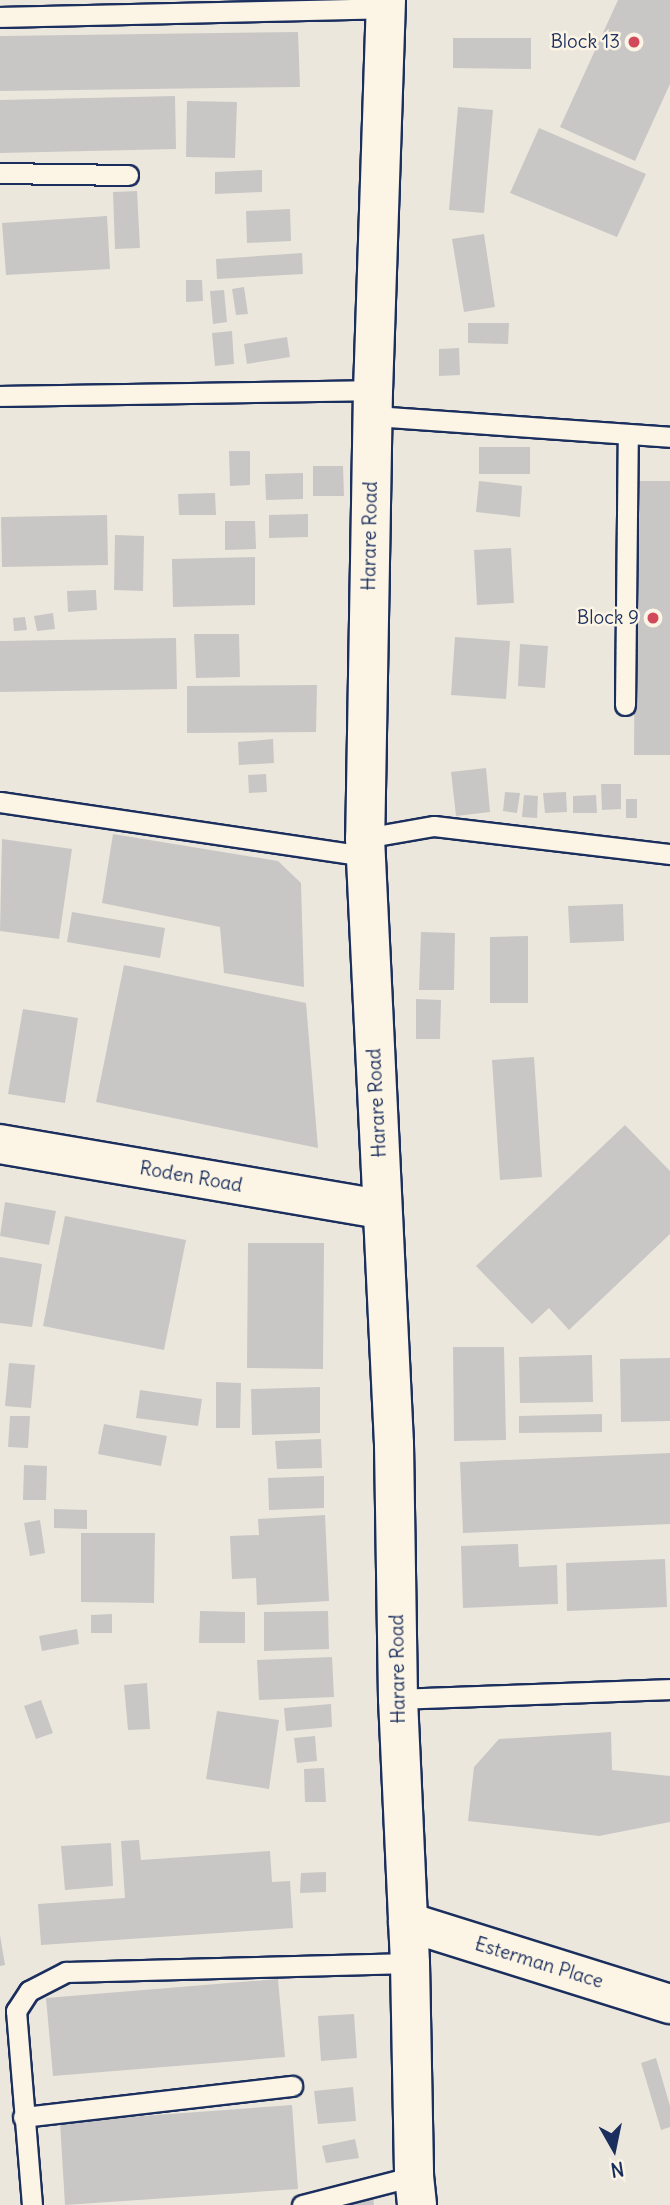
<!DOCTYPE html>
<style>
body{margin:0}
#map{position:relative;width:670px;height:2205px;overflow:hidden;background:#fcf5e5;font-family:Delius,sans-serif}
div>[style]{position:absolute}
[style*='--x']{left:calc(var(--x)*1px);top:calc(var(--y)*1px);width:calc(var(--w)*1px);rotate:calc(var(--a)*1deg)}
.built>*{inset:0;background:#ece7dc}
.building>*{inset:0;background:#c8c7c6}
.roads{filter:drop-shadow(2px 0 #1b2f5e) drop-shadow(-2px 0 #1b2f5e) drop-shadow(0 2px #1b2f5e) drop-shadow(0 -2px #1b2f5e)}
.lane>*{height:19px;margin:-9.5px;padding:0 9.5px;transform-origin:9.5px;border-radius:9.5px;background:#fcf5e5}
.street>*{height:38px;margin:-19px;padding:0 19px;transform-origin:19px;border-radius:19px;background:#fcf5e5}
.dots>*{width:19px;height:19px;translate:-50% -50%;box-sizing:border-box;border:4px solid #fcf5e5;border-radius:50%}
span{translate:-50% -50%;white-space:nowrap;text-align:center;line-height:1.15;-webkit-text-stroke:5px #fcf5e5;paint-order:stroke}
.poi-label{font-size:19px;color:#1b2f5e}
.right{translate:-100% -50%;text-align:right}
.street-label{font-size:19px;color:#1b2f5e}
.north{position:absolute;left:579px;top:2114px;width:70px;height:70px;-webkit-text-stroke:5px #fcf5e5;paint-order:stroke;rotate:171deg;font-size:19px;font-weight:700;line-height:28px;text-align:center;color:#1b2f5e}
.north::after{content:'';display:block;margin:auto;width:24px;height:32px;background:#1b2f5e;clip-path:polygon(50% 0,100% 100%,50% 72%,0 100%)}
</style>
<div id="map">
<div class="built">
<i style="clip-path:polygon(0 0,670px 0,670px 2205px,0 2205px)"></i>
</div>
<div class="building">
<i style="clip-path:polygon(618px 0,670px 0,670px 84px,635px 161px,560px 127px)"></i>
<i style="clip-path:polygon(298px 32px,300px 87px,0 91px,0 36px)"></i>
<i style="clip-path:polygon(453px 38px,531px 38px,531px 69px,453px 68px)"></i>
<i style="clip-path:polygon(175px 96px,176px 149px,0 153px,0 100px)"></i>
<i style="clip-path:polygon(187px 101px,237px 102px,235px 158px,186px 157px)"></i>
<i style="clip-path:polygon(458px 107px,493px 110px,484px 213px,449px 210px)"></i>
<i style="clip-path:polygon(539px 128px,646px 174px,617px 237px,510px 193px)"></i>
<i style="clip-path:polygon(262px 170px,262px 192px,215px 194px,215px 172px)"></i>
<i style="clip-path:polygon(137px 191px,140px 248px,115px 249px,113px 192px)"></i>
<i style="clip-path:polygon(290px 209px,291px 241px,247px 243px,246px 211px)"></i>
<i style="clip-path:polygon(107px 216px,110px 269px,6px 275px,2px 223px)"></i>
<i style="clip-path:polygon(484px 234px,495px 307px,464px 312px,452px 239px)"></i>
<i style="clip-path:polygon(302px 253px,303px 274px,217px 279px,216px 259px)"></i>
<i style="clip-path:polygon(186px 280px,202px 280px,203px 301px,186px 302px)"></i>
<i style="clip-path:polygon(244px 287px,248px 314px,236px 315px,232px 289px)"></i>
<i style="clip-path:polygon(224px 290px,227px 322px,213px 324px,210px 291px)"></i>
<i style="clip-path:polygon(468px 323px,509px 323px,508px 344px,468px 343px)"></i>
<i style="clip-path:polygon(232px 331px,234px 364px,215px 366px,212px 333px)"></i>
<i style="clip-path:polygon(287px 337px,290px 357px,247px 364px,244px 344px)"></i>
<i style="clip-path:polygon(459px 348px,460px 375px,439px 376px,439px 349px)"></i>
<i style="clip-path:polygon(479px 447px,530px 447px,530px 474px,479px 474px)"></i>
<i style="clip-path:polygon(229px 451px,250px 451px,250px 485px,230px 486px)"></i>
<i style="clip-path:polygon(313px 466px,343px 466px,344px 496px,313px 496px)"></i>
<i style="clip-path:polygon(303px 473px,303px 499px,266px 500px,265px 474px)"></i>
<i style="clip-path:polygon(479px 481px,522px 486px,520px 517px,476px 512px)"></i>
<i style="clip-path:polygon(636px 481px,670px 481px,670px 755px,634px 755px)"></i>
<i style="clip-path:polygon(215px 493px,216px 515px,179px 515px,178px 494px)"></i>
<i style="clip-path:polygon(308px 514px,308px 537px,269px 538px,269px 515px)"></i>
<i style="clip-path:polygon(107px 515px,108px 565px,2px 567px,1px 517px)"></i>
<i style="clip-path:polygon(225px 521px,255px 521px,256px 549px,225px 550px)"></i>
<i style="clip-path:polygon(115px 535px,144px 536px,143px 591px,114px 590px)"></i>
<i style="clip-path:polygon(511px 548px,514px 603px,477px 605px,474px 550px)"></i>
<i style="clip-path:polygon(255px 557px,255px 605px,173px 607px,172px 559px)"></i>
<i style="clip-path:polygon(96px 590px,97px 610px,68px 612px,67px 591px)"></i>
<i style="clip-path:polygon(53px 613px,55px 629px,37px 631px,34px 616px)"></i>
<i style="clip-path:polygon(25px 617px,27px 630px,14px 631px,13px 618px)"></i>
<i style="clip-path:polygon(194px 634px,239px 634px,240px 677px,196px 678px)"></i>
<i style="clip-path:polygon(455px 637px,510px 641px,506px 699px,451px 695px)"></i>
<i style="clip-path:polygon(176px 638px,177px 689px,0 692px,0 641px)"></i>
<i style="clip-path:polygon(520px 644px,548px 646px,545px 688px,518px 686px)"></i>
<i style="clip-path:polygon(317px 685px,316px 732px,187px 733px,187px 686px)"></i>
<i style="clip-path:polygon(273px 739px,274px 763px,239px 765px,238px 742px)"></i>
<i style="clip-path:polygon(486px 768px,490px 812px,456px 816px,451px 772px)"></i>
<i style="clip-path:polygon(266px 774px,267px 792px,249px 793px,248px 775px)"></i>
<i style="clip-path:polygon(601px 784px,621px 784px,621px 809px,602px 810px)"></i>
<i style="clip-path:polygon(505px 792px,520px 793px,517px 813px,503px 811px)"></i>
<i style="clip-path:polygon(566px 792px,567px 812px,545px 813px,543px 793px)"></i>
<i style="clip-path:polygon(524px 795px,538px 796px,537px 818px,522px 817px)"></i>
<i style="clip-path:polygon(596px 795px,597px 813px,573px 813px,573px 796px)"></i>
<i style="clip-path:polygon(626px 799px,637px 799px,637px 818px,626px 818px)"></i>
<i style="clip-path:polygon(113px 834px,278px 861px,301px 883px,304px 987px,224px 973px,220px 927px,102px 903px)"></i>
<i style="clip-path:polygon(2px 839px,72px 849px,59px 939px,0 931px)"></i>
<i style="clip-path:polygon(623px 904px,624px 941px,570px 943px,568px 906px)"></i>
<i style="clip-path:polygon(72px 912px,165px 928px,160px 958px,67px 942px)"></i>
<i style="clip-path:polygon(421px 932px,455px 933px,454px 990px,419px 990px)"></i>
<i style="clip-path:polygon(528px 936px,528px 1003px,490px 1003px,490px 937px)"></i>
<i style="clip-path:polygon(124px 965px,306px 1003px,318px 1148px,96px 1102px)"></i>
<i style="clip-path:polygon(416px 999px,441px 1000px,440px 1039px,416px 1039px)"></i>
<i style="clip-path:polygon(23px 1009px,78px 1018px,65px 1103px,8px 1094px)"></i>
<i style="clip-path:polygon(534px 1057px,542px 1177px,500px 1180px,492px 1060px)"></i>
<i style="clip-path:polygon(625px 1125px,670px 1171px,670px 1234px,569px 1330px,549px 1308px,532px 1324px,476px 1266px)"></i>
<i style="clip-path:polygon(5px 1202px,56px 1211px,49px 1245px,0 1236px)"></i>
<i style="clip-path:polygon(65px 1216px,186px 1240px,164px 1350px,43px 1326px)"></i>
<i style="clip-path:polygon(248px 1243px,324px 1243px,323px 1369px,247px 1368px)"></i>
<i style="clip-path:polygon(0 1257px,42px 1264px,32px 1327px,0 1323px)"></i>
<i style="clip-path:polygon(453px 1347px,504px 1347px,506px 1440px,454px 1441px)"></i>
<i style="clip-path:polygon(592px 1355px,593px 1402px,520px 1403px,519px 1357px)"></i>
<i style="clip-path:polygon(670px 1358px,670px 1421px,621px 1422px,620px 1359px)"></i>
<i style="clip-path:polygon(9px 1363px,35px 1365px,31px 1408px,5px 1406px)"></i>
<i style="clip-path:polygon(216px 1382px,241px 1383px,240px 1428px,216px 1428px)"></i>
<i style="clip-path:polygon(320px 1387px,320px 1433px,252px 1435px,251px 1389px)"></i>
<i style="clip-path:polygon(140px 1390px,202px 1399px,198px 1426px,136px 1418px)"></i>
<i style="clip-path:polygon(602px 1414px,602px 1432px,519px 1433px,519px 1416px)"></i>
<i style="clip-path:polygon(10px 1416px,30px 1416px,28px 1448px,8px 1447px)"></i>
<i style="clip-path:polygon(104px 1424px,167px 1436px,161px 1466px,98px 1454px)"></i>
<i style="clip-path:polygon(321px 1439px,322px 1468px,277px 1469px,275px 1441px)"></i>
<i style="clip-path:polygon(670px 1453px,670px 1524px,463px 1533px,460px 1462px)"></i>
<i style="clip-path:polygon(24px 1465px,47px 1466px,46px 1500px,23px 1500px)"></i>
<i style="clip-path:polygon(324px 1476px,324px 1508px,269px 1510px,268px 1478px)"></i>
<i style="clip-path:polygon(54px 1509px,87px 1510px,87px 1529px,54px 1528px)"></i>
<i style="clip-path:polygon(325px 1515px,329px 1601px,257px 1605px,256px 1578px,232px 1579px,230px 1536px,259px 1535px,258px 1519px)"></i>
<i style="clip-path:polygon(40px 1520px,45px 1553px,30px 1556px,24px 1523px)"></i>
<i style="clip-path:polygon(81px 1533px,155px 1533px,154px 1603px,81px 1602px)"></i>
<i style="clip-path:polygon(518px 1544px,519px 1567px,557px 1565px,558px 1604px,463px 1608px,461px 1546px)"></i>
<i style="clip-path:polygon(665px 1559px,667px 1607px,567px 1611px,566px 1563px)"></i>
<i style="clip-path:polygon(200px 1611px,245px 1612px,245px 1643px,199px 1643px)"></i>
<i style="clip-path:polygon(328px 1611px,329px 1649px,264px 1651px,264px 1612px)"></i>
<i style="clip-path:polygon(112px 1614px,112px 1633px,91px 1633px,91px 1615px)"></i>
<i style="clip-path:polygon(77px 1629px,79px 1644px,42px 1651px,39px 1636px)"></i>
<i style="clip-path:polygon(332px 1657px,334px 1697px,259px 1700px,257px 1660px)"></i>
<i style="clip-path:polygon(147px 1683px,150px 1729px,128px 1730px,124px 1685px)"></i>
<i style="clip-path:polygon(41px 1700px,53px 1733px,36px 1739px,24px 1706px)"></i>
<i style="clip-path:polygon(331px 1704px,332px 1727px,286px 1731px,284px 1708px)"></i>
<i style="clip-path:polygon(217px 1711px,279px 1720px,269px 1789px,206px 1779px)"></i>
<i style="clip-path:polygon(611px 1732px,612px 1770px,670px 1776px,670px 1822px,599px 1836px,468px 1821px,474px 1767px,499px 1739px)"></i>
<i style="clip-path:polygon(315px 1736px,317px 1761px,297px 1763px,294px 1738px)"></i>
<i style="clip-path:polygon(324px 1768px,326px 1802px,305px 1802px,304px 1769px)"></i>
<i style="clip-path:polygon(139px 1840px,141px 1860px,270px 1851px,272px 1882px,290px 1881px,293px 1928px,41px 1945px,38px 1904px,125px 1898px,121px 1841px)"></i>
<i style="clip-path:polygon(111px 1843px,113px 1886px,65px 1890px,61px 1846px)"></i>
<i style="clip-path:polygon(326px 1872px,326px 1892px,300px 1893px,301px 1873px)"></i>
<i style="clip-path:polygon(0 1935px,5px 1965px,0 1966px)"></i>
<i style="clip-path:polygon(278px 1979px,285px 2057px,53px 2076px,46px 1998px)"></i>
<i style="clip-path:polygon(354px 2014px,357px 2058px,321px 2061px,318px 2016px)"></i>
<i style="clip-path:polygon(656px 2058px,670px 2106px,670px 2127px,661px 2130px,641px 2063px)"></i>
<i style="clip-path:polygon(353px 2087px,356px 2121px,318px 2124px,314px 2091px)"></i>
<i style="clip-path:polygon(292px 2105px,298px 2189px,65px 2205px,60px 2122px)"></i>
<i style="clip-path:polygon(355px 2139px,359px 2158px,326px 2163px,322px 2146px)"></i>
<i style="clip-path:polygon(373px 2195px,374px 2205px,354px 2205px,353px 2198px)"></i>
</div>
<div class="roads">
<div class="lane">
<i style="--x:0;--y:17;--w:386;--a:-1.3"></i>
<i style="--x:0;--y:173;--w:128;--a:0.9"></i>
<i style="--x:0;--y:396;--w:373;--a:-0.9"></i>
<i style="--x:373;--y:416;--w:298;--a:4"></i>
<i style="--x:625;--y:705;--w:270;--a:-89.4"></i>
<i style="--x:0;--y:802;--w:370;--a:8.4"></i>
<i style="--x:365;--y:838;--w:70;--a:-9.9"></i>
<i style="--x:434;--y:826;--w:238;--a:6.8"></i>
<i style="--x:398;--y:1699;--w:272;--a:-2.1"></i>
<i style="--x:23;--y:2117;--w:271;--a:-6.6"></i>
<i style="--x:32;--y:2205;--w:195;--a:-94.7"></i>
<i style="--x:16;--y:2011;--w:24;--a:-57"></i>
<i style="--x:29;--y:1991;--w:42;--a:-27.2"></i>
<i style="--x:66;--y:1972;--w:344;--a:-1.5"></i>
<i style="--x:302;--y:2205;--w:116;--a:-14.5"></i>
</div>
<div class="street">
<i style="--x:386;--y:0;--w:390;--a:91.9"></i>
<i style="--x:373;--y:390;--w:448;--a:91"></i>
<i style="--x:365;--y:838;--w:607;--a:87.26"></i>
<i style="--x:394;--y:1444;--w:255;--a:89.1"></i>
<i style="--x:398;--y:1699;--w:264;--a:87.4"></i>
<i style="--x:410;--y:1963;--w:213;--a:88.9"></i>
<i style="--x:414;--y:2176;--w:29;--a:84"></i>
<i style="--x:0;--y:1144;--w:387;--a:9.7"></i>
<i style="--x:408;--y:1922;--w:275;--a:17.4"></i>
</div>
</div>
<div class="dots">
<i style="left:634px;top:42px;background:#d1495b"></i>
<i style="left:653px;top:618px;background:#d1495b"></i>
</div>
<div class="poi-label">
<span class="right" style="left:620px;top:42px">Block 13</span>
<span class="right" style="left:639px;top:618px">Block 9</span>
</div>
<div class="street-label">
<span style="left:370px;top:536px;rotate:-89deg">Harare Road</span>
<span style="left:377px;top:1103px;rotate:-93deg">Harare Road</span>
<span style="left:191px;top:1177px;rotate:10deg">Roden Road</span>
<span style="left:398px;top:1669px;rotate:-91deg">Harare Road</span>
<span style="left:539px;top:1963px;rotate:17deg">Esterman Place</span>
</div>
<div class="north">N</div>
</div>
